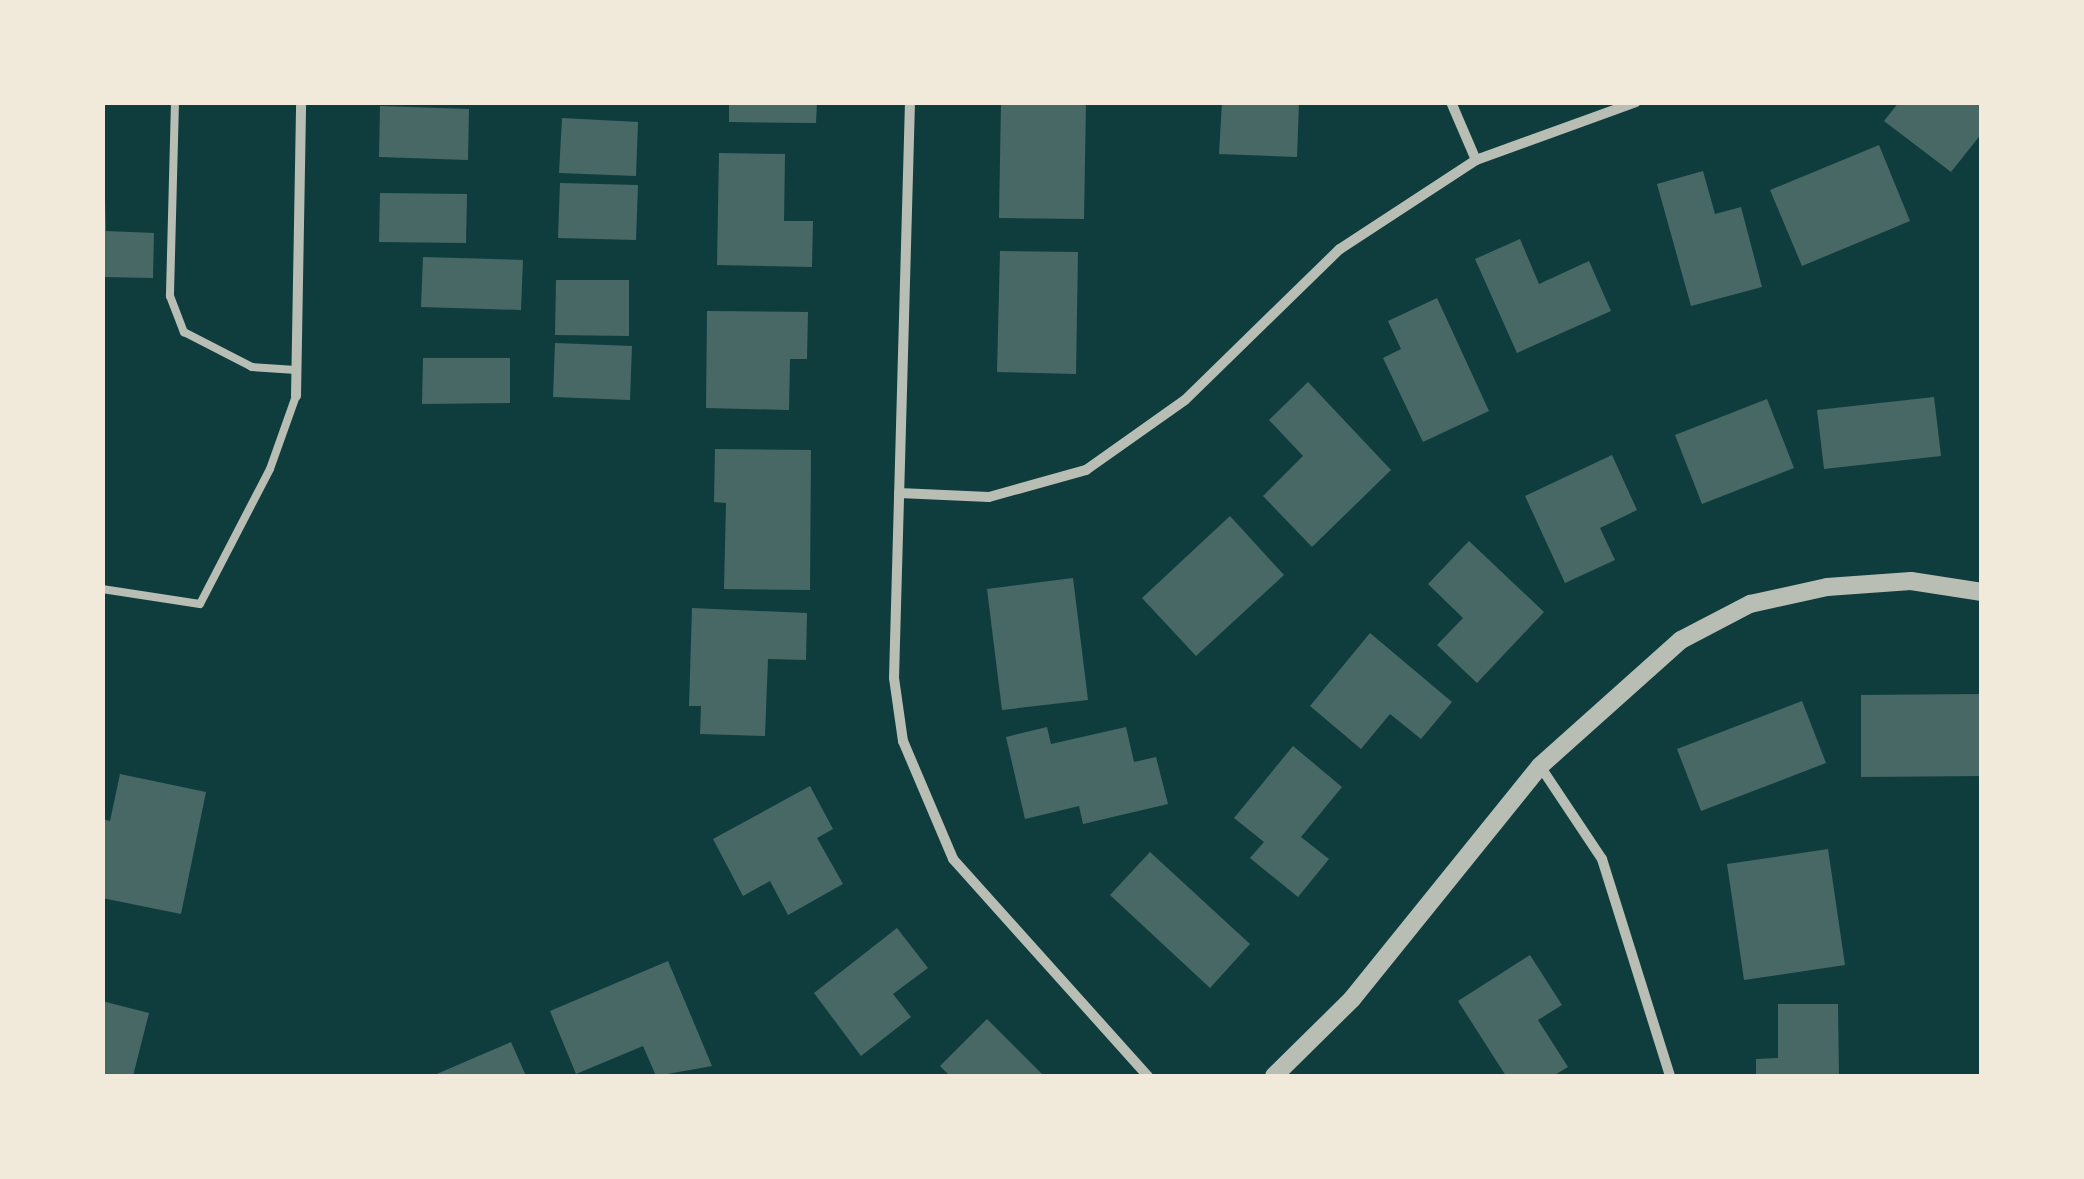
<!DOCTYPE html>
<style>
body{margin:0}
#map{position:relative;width:2084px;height:1179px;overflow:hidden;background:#0f3d3e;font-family:Lato,sans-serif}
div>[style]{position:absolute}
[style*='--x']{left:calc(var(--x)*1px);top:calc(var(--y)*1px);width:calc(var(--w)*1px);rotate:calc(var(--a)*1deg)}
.building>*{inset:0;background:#486865}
.service>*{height:8px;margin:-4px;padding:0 4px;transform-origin:4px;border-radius:4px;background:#b8beb3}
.minor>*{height:10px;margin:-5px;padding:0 5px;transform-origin:5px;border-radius:5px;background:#b8beb3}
.tertiary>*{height:18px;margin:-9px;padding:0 9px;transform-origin:9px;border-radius:9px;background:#b8beb3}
span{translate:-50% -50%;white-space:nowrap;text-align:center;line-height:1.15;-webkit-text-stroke:8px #f1e9da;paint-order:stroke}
.frame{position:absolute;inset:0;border:105px solid #f1e9da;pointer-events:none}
</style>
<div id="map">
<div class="building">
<i style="clip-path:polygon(102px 102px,106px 231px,154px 233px,153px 278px,102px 277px)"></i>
<i style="clip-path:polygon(729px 102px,817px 102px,816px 123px,729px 122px)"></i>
<i style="clip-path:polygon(1001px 102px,1086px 102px,1084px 219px,999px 218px)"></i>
<i style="clip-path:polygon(1222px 102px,1299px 102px,1297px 157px,1219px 154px)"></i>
<i style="clip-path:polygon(1899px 102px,1982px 102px,1982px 133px,1951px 172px,1884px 121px)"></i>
<i style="clip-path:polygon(380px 106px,469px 109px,468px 160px,379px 157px)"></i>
<i style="clip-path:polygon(562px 118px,638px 122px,636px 176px,559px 173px)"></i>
<i style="clip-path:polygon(1879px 145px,1910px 221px,1802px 266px,1770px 190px)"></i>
<i style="clip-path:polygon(719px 153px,785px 154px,784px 221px,813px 221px,812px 267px,717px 265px)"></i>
<i style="clip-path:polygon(1703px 171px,1715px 214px,1741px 207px,1762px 287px,1691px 306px,1657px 184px)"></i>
<i style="clip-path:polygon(560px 183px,638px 185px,636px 240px,558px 238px)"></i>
<i style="clip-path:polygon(380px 193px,467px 194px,466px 243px,379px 242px)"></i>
<i style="clip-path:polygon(1520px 239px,1539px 284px,1589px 261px,1611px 311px,1517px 353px,1475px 259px)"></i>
<i style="clip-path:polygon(1000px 251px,1078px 252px,1076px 374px,997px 372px)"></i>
<i style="clip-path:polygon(423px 257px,523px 260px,521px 310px,421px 307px)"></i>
<i style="clip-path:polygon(556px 280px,629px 280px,629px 336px,555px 335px)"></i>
<i style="clip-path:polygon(1437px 298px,1489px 411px,1423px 442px,1383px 358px,1401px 349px,1388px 321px)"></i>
<i style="clip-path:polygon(707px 311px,808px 312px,807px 359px,790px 359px,789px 410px,706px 408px)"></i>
<i style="clip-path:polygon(555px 343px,632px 346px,630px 400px,553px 397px)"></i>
<i style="clip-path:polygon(423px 358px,510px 358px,510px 403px,422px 404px)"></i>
<i style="clip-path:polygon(1308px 382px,1391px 470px,1312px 547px,1263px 496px,1303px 456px,1269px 420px)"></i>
<i style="clip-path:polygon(1934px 397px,1941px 456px,1824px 469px,1817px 410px)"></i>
<i style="clip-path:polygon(1767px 399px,1794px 468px,1702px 504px,1675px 435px)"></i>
<i style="clip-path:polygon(715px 449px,811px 450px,810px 590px,724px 589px,726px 503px,714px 502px)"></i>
<i style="clip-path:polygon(1612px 455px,1637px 510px,1600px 528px,1615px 560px,1565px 583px,1525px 496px)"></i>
<i style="clip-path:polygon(1230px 516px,1284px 575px,1196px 656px,1142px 598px)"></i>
<i style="clip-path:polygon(1469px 541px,1544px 612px,1477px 683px,1437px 645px,1463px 618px,1428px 584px)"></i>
<i style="clip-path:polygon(1073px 578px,1088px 700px,1002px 710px,987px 589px)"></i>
<i style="clip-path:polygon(692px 608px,807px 613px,806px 660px,768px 659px,765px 736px,700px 734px,701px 706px,689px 706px)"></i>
<i style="clip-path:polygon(1370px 633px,1452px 702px,1421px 739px,1390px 714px,1361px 749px,1310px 706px)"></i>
<i style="clip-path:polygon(1982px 694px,1982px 776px,1861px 777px,1861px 695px)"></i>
<i style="clip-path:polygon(1802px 701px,1826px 763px,1701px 811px,1677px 749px)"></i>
<i style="clip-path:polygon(1047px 727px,1051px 744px,1126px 727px,1134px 762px,1156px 757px,1168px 804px,1083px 824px,1079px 806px,1025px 819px,1006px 737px)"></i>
<i style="clip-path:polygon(1293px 746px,1342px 787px,1301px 837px,1329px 859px,1298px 897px,1250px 858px,1264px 842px,1234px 818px)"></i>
<i style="clip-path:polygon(120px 774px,206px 792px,181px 914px,102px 898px,102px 819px,110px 821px)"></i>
<i style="clip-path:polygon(810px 786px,833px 829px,817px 838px,843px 884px,788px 915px,770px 881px,743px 896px,713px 839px)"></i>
<i style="clip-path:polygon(1828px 849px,1845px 965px,1744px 980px,1727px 864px)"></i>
<i style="clip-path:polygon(1150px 852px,1250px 944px,1210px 988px,1110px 895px)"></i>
<i style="clip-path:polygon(897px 928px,928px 968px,893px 994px,911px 1017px,861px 1056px,814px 993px)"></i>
<i style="clip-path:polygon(1530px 955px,1562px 1005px,1538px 1020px,1568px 1067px,1553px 1076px,1506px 1076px,1458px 1001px)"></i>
<i style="clip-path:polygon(668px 961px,712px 1066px,656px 1076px,643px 1046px,576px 1074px,550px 1011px)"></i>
<i style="clip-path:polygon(102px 1001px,149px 1013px,133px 1076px,102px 1076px)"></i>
<i style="clip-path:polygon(1778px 1004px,1838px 1004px,1839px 1076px,1756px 1076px,1756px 1059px,1778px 1058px)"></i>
<i style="clip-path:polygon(987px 1019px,1044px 1076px,950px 1076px,940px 1066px)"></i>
<i style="clip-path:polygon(511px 1042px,526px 1076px,432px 1076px)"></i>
</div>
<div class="service">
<i style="--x:175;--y:102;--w:194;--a:91.5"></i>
<i style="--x:170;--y:296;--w:39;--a:69"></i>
<i style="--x:184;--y:332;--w:76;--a:27.2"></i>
<i style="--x:252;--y:367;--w:44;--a:3.9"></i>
<i style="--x:102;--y:589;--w:99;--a:8.7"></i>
<i style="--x:200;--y:604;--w:152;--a:-62.6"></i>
<i style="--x:270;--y:469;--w:77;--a:-70.4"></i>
</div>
<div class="minor">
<i style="--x:910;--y:102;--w:576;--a:91.59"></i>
<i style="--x:894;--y:678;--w:64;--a:81.9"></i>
<i style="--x:903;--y:741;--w:128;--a:67"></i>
<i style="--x:953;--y:859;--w:292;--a:48.1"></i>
<i style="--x:1451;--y:102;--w:63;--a:66.7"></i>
<i style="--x:296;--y:396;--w:294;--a:-89"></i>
<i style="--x:899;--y:493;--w:90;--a:2.5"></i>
<i style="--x:989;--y:497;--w:101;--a:-15.6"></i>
<i style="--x:1086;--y:470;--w:121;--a:-35.3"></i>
<i style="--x:1185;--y:400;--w:216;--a:-44.3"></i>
<i style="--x:1340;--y:249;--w:163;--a:-33.2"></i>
<i style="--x:1476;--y:160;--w:170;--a:-19.9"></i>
<i style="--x:1540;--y:766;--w:112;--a:56.3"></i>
<i style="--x:1602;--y:859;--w:227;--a:72.6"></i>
</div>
<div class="tertiary">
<i style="--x:1274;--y:1076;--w:110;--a:-44.6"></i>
<i style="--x:1352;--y:999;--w:299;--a:-51.1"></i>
<i style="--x:1540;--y:766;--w:189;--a:-41.8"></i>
<i style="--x:1681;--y:640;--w:78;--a:-27.6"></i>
<i style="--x:1750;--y:604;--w:79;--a:-12.4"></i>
<i style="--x:1827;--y:587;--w:84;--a:-4.1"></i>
<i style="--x:1911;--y:581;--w:72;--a:8.8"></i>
</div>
<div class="frame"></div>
</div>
